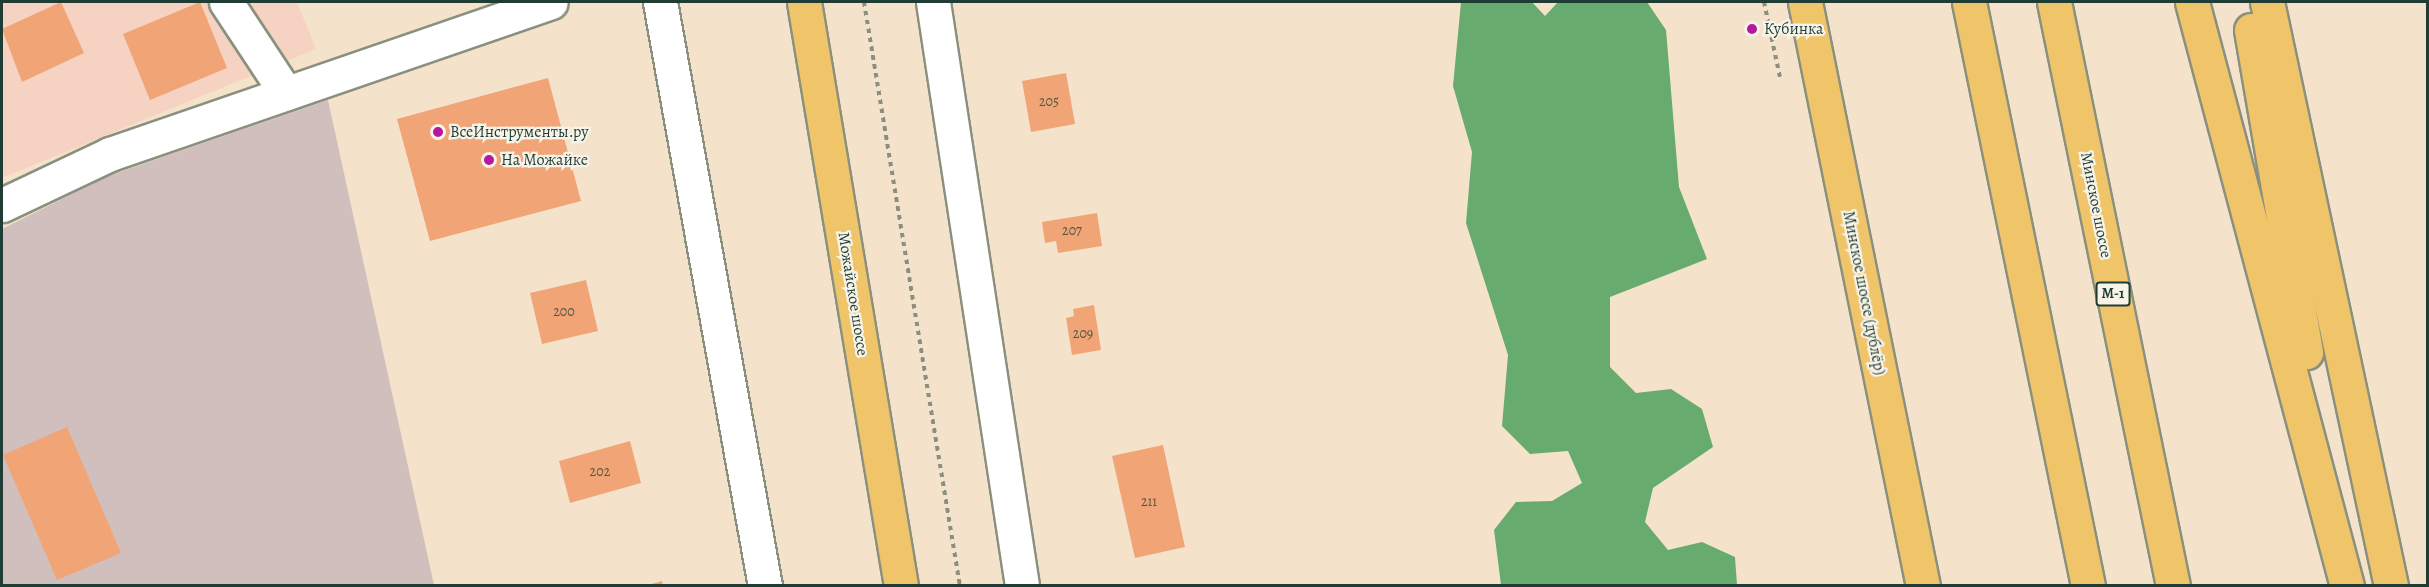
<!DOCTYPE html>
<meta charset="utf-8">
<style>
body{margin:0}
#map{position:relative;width:2429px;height:587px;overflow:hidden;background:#f4e3ca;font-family:Alegreya,serif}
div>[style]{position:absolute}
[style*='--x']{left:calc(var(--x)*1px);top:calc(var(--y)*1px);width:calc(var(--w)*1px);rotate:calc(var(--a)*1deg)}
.built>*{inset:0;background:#f5d2c2}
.industrial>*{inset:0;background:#d1bfbd}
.forest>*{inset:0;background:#68ab6f}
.building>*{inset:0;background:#f1a576}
.path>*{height:4px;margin-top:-2px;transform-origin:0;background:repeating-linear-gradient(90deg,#8a907f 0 4.5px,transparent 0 9px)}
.roads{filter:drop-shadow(2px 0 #8a907f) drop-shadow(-2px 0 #8a907f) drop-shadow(0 2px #8a907f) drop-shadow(0 -2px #8a907f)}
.minor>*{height:33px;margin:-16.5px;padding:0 16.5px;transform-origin:16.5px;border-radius:16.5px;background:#fff}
.major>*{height:33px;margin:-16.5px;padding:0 16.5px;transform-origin:16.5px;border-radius:16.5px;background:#f0c469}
.highway>*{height:33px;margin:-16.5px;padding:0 16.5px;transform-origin:16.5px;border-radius:16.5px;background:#f0c469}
.dots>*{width:16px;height:16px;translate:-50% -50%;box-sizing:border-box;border:3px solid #f7f3e8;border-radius:50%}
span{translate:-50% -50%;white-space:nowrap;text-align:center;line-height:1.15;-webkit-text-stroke:4.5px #f7f3e8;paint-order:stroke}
.number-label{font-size:14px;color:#545744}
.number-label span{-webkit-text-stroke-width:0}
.shield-label span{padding:2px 4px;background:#f7f3e8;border:2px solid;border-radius:4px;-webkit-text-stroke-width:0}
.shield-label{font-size:15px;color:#1f3d34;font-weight:700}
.poi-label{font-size:16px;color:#1f3d34}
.left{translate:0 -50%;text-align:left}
.street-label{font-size:16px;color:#1f3d34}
.frame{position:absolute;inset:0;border:3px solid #1f3d34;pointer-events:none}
</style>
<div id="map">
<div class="built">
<i style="clip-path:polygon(2px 2px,297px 2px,316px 49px,2px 178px)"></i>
</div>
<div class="industrial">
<i style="clip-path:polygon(328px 100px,434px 585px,2px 586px,2px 229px,108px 176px)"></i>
</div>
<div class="forest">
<i style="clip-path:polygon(1461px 2px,1532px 2px,1545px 16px,1558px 2px,1647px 2px,1666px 30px,1679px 187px,1707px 259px,1610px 297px,1610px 367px,1636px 393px,1671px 389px,1702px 409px,1713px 447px,1653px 488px,1645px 522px,1668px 550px,1702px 542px,1735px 557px,1737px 585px,1501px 585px,1494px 530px,1516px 502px,1552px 501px,1582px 483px,1568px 451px,1530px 454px,1502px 426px,1508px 355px,1466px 223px,1472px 152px,1453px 86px)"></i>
</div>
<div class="building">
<i style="clip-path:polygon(61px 2px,84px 53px,22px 82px,2px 29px)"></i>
<i style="clip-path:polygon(200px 2px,227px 68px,150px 100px,123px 34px)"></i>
<i style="clip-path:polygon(1066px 73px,1075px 124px,1031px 132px,1022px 81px)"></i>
<i style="clip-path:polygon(548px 78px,581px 201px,430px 241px,397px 119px)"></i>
<i style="clip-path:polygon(1097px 213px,1102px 246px,1058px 253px,1056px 241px,1045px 243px,1042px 222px)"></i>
<i style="clip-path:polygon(586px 280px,598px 331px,542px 344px,530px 293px)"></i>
<i style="clip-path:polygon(1094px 305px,1101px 350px,1072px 355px,1066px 318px,1074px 316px,1073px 309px)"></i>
<i style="clip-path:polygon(67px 427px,121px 553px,57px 580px,3px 455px)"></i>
<i style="clip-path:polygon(630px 441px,641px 483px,570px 503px,559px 461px)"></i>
<i style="clip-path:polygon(1163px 445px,1185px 547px,1135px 558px,1112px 456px)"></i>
<i style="clip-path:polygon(662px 581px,663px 586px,648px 586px,648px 585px)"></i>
</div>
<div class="path">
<i style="--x:864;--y:2;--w:592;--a:80.67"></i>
<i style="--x:1764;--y:2;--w:77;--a:78"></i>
</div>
<div class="roads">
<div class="minor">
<i style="--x:226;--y:2;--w:109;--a:56.6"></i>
<i style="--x:660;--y:2;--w:593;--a:79.81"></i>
<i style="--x:933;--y:2;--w:591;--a:81.33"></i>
<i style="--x:2;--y:205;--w:119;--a:-25.3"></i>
<i style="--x:110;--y:154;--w:466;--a:-19"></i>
</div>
<div class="major">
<i style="--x:804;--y:2;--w:592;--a:80.57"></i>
<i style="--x:1805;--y:2;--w:596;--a:78.58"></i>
<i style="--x:2192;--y:2;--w:604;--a:75.14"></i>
<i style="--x:2267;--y:2;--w:597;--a:78.01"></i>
<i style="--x:2251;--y:30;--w:327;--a:80.3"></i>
</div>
<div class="highway">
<i style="--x:1969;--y:2;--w:596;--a:78.48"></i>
<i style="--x:2054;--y:2;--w:596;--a:78.48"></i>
</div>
</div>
<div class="dots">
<i style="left:1752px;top:29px;background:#b5179e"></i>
<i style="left:438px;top:132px;background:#b5179e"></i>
<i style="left:489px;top:160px;background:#b5179e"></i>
</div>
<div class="number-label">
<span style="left:1049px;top:102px">205</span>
<span style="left:1072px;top:231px">207</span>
<span style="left:564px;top:312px">200</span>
<span style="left:1083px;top:334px">209</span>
<span style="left:600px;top:472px">202</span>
<span style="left:1149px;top:502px">211</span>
</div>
<div class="shield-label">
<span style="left:2113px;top:294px">М-1</span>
</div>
<div class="poi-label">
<span class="left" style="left:1764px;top:29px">Кубинка</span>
<span class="left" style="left:450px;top:132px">ВсеИнструменты.ру</span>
<span class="left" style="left:501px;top:160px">На Можайке</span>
</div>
<div class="street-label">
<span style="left:2096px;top:205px;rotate:79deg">Минское шоссе</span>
<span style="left:1864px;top:293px;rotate:79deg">Минское шоссе (дублёр)</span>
<span style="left:853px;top:294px;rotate:81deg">Можайское шоссе</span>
</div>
<div class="frame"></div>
</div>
